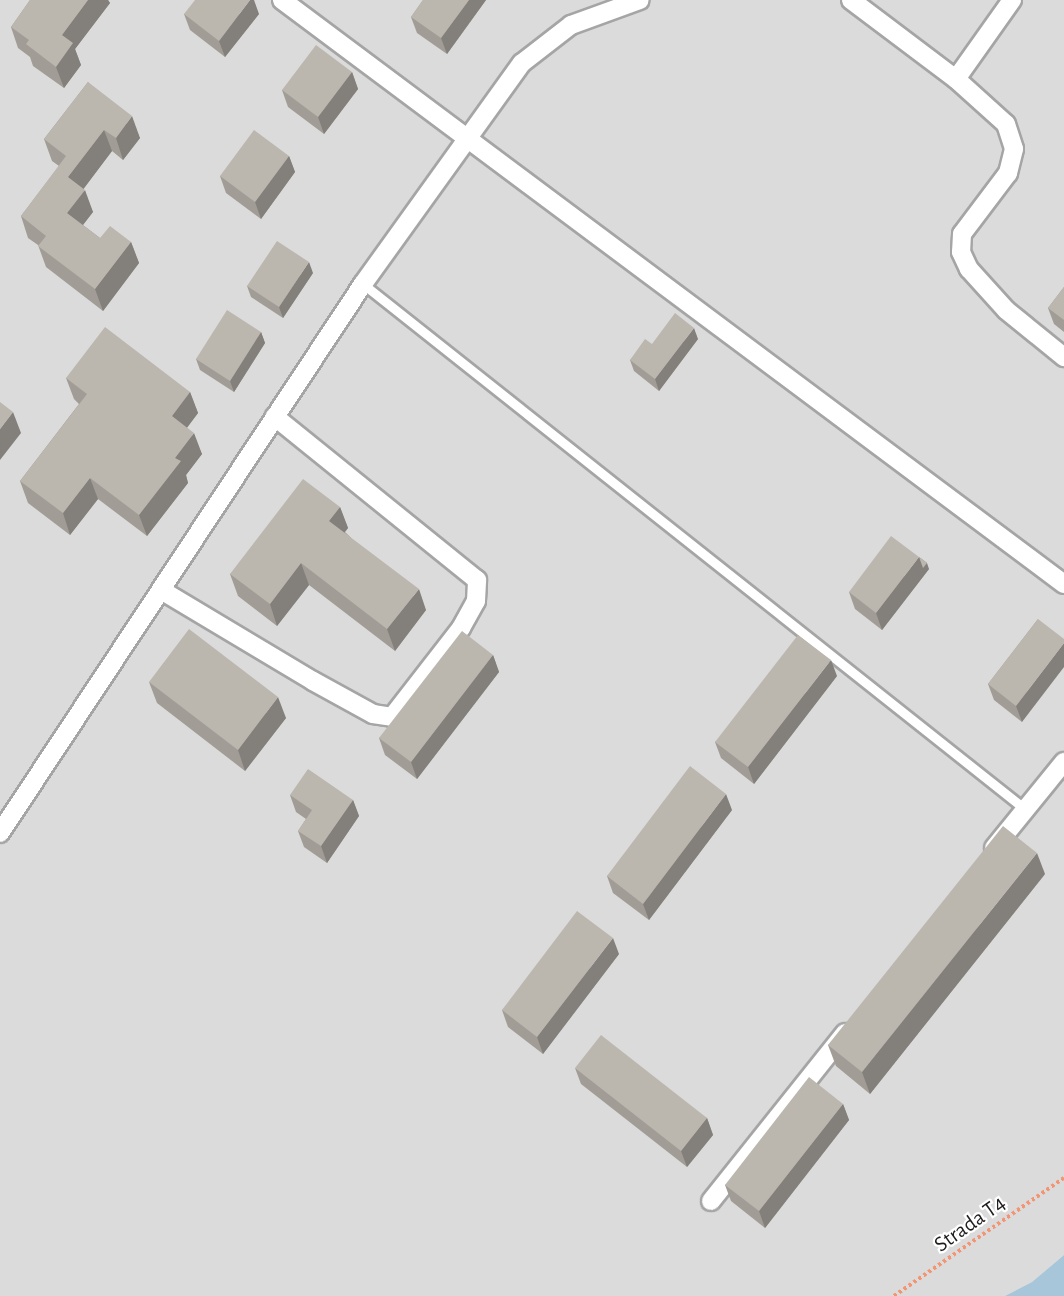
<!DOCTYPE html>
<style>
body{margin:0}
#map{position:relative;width:1064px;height:1296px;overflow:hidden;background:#efede5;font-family:"Alegreya Sans",sans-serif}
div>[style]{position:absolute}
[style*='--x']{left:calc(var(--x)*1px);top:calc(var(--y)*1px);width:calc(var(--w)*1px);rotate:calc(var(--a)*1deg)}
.residential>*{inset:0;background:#dcdbdb}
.water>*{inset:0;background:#a7c6da}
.path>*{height:4px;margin-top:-2px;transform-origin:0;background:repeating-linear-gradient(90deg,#f39472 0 3px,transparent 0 6px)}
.roads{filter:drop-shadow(2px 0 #a5a5a5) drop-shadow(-2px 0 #a5a5a5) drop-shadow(0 2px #a5a5a5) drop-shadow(0 -2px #a5a5a5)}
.service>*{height:9px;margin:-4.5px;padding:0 4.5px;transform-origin:4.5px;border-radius:4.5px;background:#fff}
.minor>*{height:18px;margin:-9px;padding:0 9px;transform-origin:9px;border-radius:9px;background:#fff}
.wall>*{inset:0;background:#a19d96}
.shaded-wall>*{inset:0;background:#837f7a}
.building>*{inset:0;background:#bbb6ae}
span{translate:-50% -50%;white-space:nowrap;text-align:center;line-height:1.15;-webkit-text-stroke:4.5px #fff;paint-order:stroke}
.street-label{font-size:22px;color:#1e1e1e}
</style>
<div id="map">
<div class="residential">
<i style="clip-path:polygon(0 0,1064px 0,1064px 1255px,1032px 1282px,1005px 1296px,0 1296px)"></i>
</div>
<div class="water">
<i style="clip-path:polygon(1064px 1255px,1064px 1296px,1005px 1296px,1032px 1282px)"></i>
</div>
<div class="path">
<i style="--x:894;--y:1296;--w:207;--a:-34.8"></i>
</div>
<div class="roads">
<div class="service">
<i style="--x:363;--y:284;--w:845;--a:38.42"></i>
</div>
<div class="minor">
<i style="--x:282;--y:0;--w:976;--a:36.75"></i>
<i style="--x:851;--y:0;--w:131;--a:37"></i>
<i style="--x:956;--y:79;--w:67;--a:42"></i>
<i style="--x:1006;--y:124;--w:26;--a:72"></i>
<i style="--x:1014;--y:149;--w:25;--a:104"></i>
<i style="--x:1008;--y:173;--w:76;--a:127"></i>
<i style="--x:962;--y:234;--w:18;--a:93"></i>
<i style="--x:961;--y:252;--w:19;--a:65"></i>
<i style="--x:969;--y:269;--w:55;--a:47.9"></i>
<i style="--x:1006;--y:310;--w:75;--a:39"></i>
<i style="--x:956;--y:79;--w:97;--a:-54.7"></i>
<i style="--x:161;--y:590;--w:177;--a:30.9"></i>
<i style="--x:313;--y:681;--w:68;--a:28.8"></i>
<i style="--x:373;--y:714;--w:19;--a:9"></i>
<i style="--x:392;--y:717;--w:113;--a:-52.2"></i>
<i style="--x:461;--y:628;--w:31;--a:-61"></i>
<i style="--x:476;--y:601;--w:21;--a:-87"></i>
<i style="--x:477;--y:580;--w:260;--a:-141.1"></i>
<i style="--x:0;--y:833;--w:658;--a:-56.53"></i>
<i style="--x:363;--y:284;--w:272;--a:-54.3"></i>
<i style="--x:522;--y:63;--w:62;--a:-37.8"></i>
<i style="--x:571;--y:25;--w:73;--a:-19.9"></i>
<i style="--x:994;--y:848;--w:111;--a:-50.9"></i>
<i style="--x:711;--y:1201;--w:215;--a:-51.4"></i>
</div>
</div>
<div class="wall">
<i style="clip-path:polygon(30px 0,108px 0,110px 3px,75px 49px,81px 65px,64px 88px,33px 66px,30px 57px,18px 48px,11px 27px)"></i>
<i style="clip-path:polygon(423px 0,486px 0,447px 54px,417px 33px,411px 17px)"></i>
<i style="clip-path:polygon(184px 14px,259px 14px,225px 57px,190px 30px)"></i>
<i style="clip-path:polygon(352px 72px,358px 89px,324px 134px,288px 107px,282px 90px)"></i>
<i style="clip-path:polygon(88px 82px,140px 138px,123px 160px,112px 151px,83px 189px,93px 212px,83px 225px,100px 238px,131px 242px,139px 263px,103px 311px,46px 267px,38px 245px,28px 238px,21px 216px,59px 166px,52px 161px,44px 139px)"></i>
<i style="clip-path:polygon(289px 156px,295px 172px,261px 219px,226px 193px,220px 176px)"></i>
<i style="clip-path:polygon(313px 273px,283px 318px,251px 297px,247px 286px)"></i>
<i style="clip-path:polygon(1064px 287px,1064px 332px,1054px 324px,1048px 308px)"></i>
<i style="clip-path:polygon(261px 332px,265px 343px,234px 392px,200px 370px,196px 359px)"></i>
<i style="clip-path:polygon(698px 339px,659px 391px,634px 371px,630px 360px,652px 344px)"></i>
<i style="clip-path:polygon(66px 378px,190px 392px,198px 413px,187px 428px,202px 454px,186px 475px,188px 483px,147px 536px,98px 499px,70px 535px,28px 503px,20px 481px,79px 404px,74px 399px)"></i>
<i style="clip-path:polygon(340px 507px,348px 528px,345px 532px,426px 610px,395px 651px,309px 585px,277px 626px,238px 596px,230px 574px)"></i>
<i style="clip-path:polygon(929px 569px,882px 630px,855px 609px,849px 592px)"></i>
<i style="clip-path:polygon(1038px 619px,1022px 722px,994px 700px,988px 684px)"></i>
<i style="clip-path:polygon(493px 655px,499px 672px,417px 779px,385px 755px,379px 738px)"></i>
<i style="clip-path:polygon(837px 676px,754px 784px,721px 758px,715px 742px)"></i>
<i style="clip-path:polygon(149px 682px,286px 718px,245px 771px,157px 703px)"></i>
<i style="clip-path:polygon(290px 795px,353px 800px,359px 816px,327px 863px,304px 847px,298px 831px,306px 819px,296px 812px)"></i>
<i style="clip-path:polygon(732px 810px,649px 920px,613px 893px,607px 876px)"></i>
<i style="clip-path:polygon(1045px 874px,870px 1094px,836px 1066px,828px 1045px)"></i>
<i style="clip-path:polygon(619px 954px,543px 1054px,508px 1027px,502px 1010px)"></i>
<i style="clip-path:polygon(575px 1068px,707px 1118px,713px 1135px,687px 1167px,581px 1084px)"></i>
<i style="clip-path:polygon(843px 1104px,849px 1120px,765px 1228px,731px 1201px,725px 1185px)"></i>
</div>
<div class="shaded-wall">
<i style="clip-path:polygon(88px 0,108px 0,110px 3px,75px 49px,81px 65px,64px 88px,56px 67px,62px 35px)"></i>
<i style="clip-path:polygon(250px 0,254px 0,259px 14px,225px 57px,219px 41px)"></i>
<i style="clip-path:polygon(469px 0,486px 0,447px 54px,441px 38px)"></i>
<i style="clip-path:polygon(352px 72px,358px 89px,324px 134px,318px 117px)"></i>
<i style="clip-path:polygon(132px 116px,140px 138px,123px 160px,116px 138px)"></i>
<i style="clip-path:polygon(104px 130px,112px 151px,76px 199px,68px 177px)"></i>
<i style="clip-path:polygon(289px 156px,295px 172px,261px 219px,255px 202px)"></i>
<i style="clip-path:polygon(85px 190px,93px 212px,75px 235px,67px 213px)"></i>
<i style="clip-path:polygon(131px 242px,139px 263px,103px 311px,95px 289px)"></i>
<i style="clip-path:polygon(309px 262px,313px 273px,283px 318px,279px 307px)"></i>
<i style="clip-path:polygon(694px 328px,698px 339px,659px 391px,655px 379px)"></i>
<i style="clip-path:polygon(261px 332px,265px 343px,234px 392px,230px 381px)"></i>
<i style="clip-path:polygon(190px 392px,198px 413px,179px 438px,172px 416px)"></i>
<i style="clip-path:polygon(13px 412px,21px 433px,0 460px,0 429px)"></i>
<i style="clip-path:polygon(194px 433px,202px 454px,186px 475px,188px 483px,147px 536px,139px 515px,175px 458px)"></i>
<i style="clip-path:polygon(90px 478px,98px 499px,70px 535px,63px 513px)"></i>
<i style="clip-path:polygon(340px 507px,348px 528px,337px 542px,329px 521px)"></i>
<i style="clip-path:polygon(919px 557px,927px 563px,929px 569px,882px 630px,876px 613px)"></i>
<i style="clip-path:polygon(301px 563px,309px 585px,277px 626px,270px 604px)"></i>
<i style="clip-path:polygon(419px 589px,426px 610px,395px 651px,387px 629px)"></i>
<i style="clip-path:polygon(1064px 643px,1064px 667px,1022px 722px,1016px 706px)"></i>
<i style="clip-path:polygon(493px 655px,499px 672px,417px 779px,411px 762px)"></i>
<i style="clip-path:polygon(831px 660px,837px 676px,754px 784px,748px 767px)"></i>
<i style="clip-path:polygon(278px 697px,286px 718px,245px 771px,238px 750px)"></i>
<i style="clip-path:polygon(726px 794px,732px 810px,649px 920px,643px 904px)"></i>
<i style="clip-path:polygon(353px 800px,359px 816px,327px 863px,321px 846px)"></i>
<i style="clip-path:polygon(1037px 853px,1045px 874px,870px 1094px,862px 1072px)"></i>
<i style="clip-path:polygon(613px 938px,619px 954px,543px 1054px,537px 1037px)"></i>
<i style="clip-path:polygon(843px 1104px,849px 1120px,765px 1228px,759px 1211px)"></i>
<i style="clip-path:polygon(707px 1118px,713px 1135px,687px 1167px,681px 1151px)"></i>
</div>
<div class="building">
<i style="clip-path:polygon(30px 0,88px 0,62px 35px,73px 43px,56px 67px,26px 44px,29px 40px,11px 27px)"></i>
<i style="clip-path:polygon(195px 0,250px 0,219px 41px,184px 14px)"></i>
<i style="clip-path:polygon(423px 0,469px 0,441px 38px,411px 17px)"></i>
<i style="clip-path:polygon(316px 45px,352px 72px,318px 117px,282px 90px)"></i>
<i style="clip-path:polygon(88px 82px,132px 116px,116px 138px,104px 130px,68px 177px,85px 190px,67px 213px,100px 238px,110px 226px,131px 242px,95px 289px,38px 246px,46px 236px,21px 216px,66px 156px,44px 139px)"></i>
<i style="clip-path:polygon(254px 130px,289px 156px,255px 202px,220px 176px)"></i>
<i style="clip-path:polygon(277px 241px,309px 262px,279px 307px,247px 286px)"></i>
<i style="clip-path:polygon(1064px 287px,1064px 320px,1048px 308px)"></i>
<i style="clip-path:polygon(227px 310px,261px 332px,230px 381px,196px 359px)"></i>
<i style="clip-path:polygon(675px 313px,694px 328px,655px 379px,630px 360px,645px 339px,652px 344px)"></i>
<i style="clip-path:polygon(105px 327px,190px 392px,172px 416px,194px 433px,175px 458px,181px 461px,139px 515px,90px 478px,63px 513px,20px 481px,87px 394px,66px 378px)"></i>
<i style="clip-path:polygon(0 402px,13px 412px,0 429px)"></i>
<i style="clip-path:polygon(303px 479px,340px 507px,329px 521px,419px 589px,387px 629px,301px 563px,270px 604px,230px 574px)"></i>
<i style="clip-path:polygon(891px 536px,919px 557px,876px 613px,849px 592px)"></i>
<i style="clip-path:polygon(919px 557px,927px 563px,923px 568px)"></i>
<i style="clip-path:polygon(1038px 619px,1064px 639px,1064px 643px,1016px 706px,988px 684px)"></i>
<i style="clip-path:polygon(189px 629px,278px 697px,238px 750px,149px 682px)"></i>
<i style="clip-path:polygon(462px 631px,493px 655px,411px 762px,379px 738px)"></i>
<i style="clip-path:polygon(798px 635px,831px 660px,748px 767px,715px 742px)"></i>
<i style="clip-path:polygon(690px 766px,726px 794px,643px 904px,607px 876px)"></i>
<i style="clip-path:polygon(308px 769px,353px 800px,321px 846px,298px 831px,312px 810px,290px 795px)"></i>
<i style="clip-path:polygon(1003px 826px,1037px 853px,862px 1072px,828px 1045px)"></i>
<i style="clip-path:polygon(577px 911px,613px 938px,537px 1037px,502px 1010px)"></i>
<i style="clip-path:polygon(601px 1035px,707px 1118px,681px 1151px,575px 1068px)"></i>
<i style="clip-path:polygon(809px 1077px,843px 1104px,759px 1211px,725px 1185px)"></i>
</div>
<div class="street-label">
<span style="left:970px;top:1224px;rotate:-35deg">Strada T4</span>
</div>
</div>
